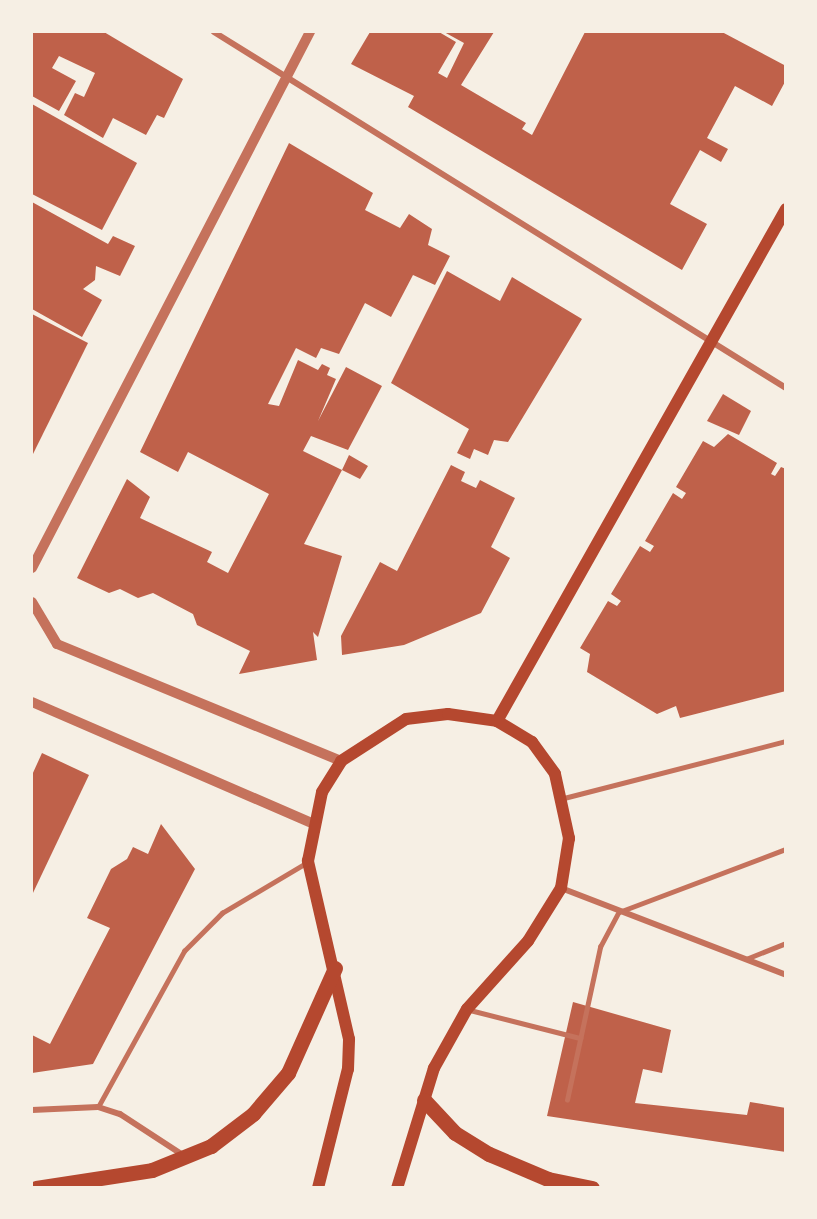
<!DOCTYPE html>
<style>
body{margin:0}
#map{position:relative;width:817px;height:1219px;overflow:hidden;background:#f6efe4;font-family:"Space Grotesk",sans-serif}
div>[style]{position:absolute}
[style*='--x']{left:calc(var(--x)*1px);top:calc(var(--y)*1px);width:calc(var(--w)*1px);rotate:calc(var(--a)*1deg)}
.building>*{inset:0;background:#bf614a}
.service>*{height:4.5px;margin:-2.25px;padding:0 2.25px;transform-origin:2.25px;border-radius:2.25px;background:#c5725c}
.minor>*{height:6px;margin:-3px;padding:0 3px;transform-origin:3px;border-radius:3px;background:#c5725c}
.tertiary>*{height:10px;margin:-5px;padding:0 5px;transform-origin:5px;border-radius:5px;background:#c5725c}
.secondary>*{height:12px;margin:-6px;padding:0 6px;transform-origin:6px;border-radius:6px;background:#b5482f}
.primary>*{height:15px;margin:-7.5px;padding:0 7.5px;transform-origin:7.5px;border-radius:7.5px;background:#b5482f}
span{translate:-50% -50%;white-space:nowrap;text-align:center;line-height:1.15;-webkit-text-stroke:4.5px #f6efe4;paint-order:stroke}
.frame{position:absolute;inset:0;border:33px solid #f6efe4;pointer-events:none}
</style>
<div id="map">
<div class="building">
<i style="clip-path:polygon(32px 32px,104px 32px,183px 79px,164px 118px,157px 115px,146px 135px,113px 118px,103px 138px,64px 115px,75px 93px,84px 97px,95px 73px,59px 56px,52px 68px,76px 81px,59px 111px,32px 96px)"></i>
<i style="clip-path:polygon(370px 32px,439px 32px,456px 42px,438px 73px,447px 78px,464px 43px,444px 32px,494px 32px,461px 85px,526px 123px,522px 129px,532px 135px,585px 32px,722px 32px,786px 66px,786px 80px,772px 106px,735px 86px,707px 138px,728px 149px,721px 162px,700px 150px,670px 204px,707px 224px,682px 270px,408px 107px,414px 96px,351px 64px)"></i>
<i style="clip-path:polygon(32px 104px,137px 163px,102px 230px,32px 194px)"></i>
<i style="clip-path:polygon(289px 143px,373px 193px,365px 210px,400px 228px,409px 214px,432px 229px,428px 245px,450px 256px,435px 285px,413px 275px,391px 317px,365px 303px,339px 354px,321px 348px,316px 358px,296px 348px,268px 404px,279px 406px,298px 360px,318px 370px,322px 364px,330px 368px,327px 375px,336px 379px,318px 421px,346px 367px,382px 386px,348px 450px,311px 436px,303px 451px,342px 470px,349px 455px,368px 466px,360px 479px,342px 470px,304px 544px,342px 556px,318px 637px,313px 632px,317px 660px,239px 674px,250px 651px,197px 625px,193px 614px,153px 593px,138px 598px,120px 589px,109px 593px,77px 578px,127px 479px,150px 497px,140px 518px,212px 552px,207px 562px,228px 573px,269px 494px,188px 452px,178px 472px,140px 452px)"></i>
<i style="clip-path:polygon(32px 202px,108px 244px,113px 236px,135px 246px,120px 276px,96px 266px,95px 280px,83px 289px,102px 300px,82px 337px,32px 309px)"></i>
<i style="clip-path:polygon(447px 271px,500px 301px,512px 277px,582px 319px,508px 442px,494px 440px,488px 455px,474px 449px,470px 459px,457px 453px,469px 429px,391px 383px)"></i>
<i style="clip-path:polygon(32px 314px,88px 343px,32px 456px)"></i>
<i style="clip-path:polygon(723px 394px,751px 411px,739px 435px,707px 421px)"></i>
<i style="clip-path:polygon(728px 434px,777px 463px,771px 474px,775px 476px,781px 467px,786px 469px,786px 691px,680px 718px,676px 706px,657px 714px,587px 672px,590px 654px,580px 648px,608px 601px,617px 606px,621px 601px,611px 594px,640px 546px,650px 552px,654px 546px,645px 541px,673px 493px,682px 499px,686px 493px,676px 487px,703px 441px,714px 447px)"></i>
<i style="clip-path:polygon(451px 465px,465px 472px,461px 481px,476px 488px,480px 480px,515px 498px,491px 547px,510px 558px,481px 613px,404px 645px,342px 655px,341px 636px,380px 562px,397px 571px)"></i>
<i style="clip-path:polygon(42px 753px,89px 775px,32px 895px,32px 775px)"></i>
<i style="clip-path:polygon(161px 824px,195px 869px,93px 1064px,32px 1073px,32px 1035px,50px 1044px,110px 928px,87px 918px,111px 869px,127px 859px,133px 847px,148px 854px)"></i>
<i style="clip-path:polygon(573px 1002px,671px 1030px,662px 1073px,643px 1069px,635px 1103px,747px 1115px,750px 1102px,786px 1108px,786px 1152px,547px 1116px)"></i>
</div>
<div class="service">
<i style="--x:564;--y:798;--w:229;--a:-14.4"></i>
<i style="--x:746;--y:959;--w:43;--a:-21.8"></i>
<i style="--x:470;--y:1010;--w:114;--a:14.3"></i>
<i style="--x:567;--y:1100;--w:157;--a:-77.8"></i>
<i style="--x:600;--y:947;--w:40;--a:-62"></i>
<i style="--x:619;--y:912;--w:178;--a:-20.7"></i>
<i style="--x:98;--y:1107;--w:178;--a:-61.1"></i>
<i style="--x:184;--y:951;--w:54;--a:-45"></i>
<i style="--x:222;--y:913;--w:98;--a:-30.8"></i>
</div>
<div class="minor">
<i style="--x:214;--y:32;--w:674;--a:31.9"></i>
<i style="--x:561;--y:888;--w:241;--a:21.1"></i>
<i style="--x:32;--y:1110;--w:66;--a:-2.6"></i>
<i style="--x:98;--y:1107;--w:23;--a:18"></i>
<i style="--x:120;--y:1114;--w:75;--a:33.1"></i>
</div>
<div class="tertiary">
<i style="--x:32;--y:568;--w:604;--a:-62.59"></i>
<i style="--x:32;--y:602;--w:49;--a:59.2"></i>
<i style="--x:57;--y:644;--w:307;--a:22.4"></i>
<i style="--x:32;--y:702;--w:305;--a:23.4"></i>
</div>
<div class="secondary">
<i style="--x:497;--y:721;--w:588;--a:-60.56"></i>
<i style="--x:318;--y:1188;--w:123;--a:-75.9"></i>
<i style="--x:348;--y:1069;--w:30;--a:-88"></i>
<i style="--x:349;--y:1039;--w:183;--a:-103"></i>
<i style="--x:308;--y:861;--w:70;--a:-78.5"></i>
<i style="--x:322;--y:792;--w:36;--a:-58"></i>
<i style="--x:341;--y:761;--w:77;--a:-32.9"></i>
<i style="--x:406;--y:719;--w:42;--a:-6.8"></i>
<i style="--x:448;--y:714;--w:49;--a:8.1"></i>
<i style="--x:497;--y:721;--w:41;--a:31"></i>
<i style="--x:532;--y:742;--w:39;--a:54"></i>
<i style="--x:555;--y:774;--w:66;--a:77.7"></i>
<i style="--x:569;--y:838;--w:51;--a:99.1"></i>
<i style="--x:561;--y:888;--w:62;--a:121.9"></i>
<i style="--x:528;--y:941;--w:91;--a:131.9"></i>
<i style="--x:467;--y:1009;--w:68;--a:119.2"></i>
<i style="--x:434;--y:1068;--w:126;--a:107.1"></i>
</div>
<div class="primary">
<i style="--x:424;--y:1100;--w:45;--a:46.8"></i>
<i style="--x:455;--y:1133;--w:40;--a:32"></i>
<i style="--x:489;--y:1154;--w:64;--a:23"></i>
<i style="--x:548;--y:1179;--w:45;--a:11.6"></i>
<i style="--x:36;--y:1188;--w:117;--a:-8.8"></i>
<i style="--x:152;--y:1170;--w:64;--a:-22.1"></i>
<i style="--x:211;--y:1146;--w:53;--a:-37.3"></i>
<i style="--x:253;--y:1114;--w:54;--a:-49.5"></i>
<i style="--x:288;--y:1073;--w:115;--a:-65.9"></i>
</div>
<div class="frame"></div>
</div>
